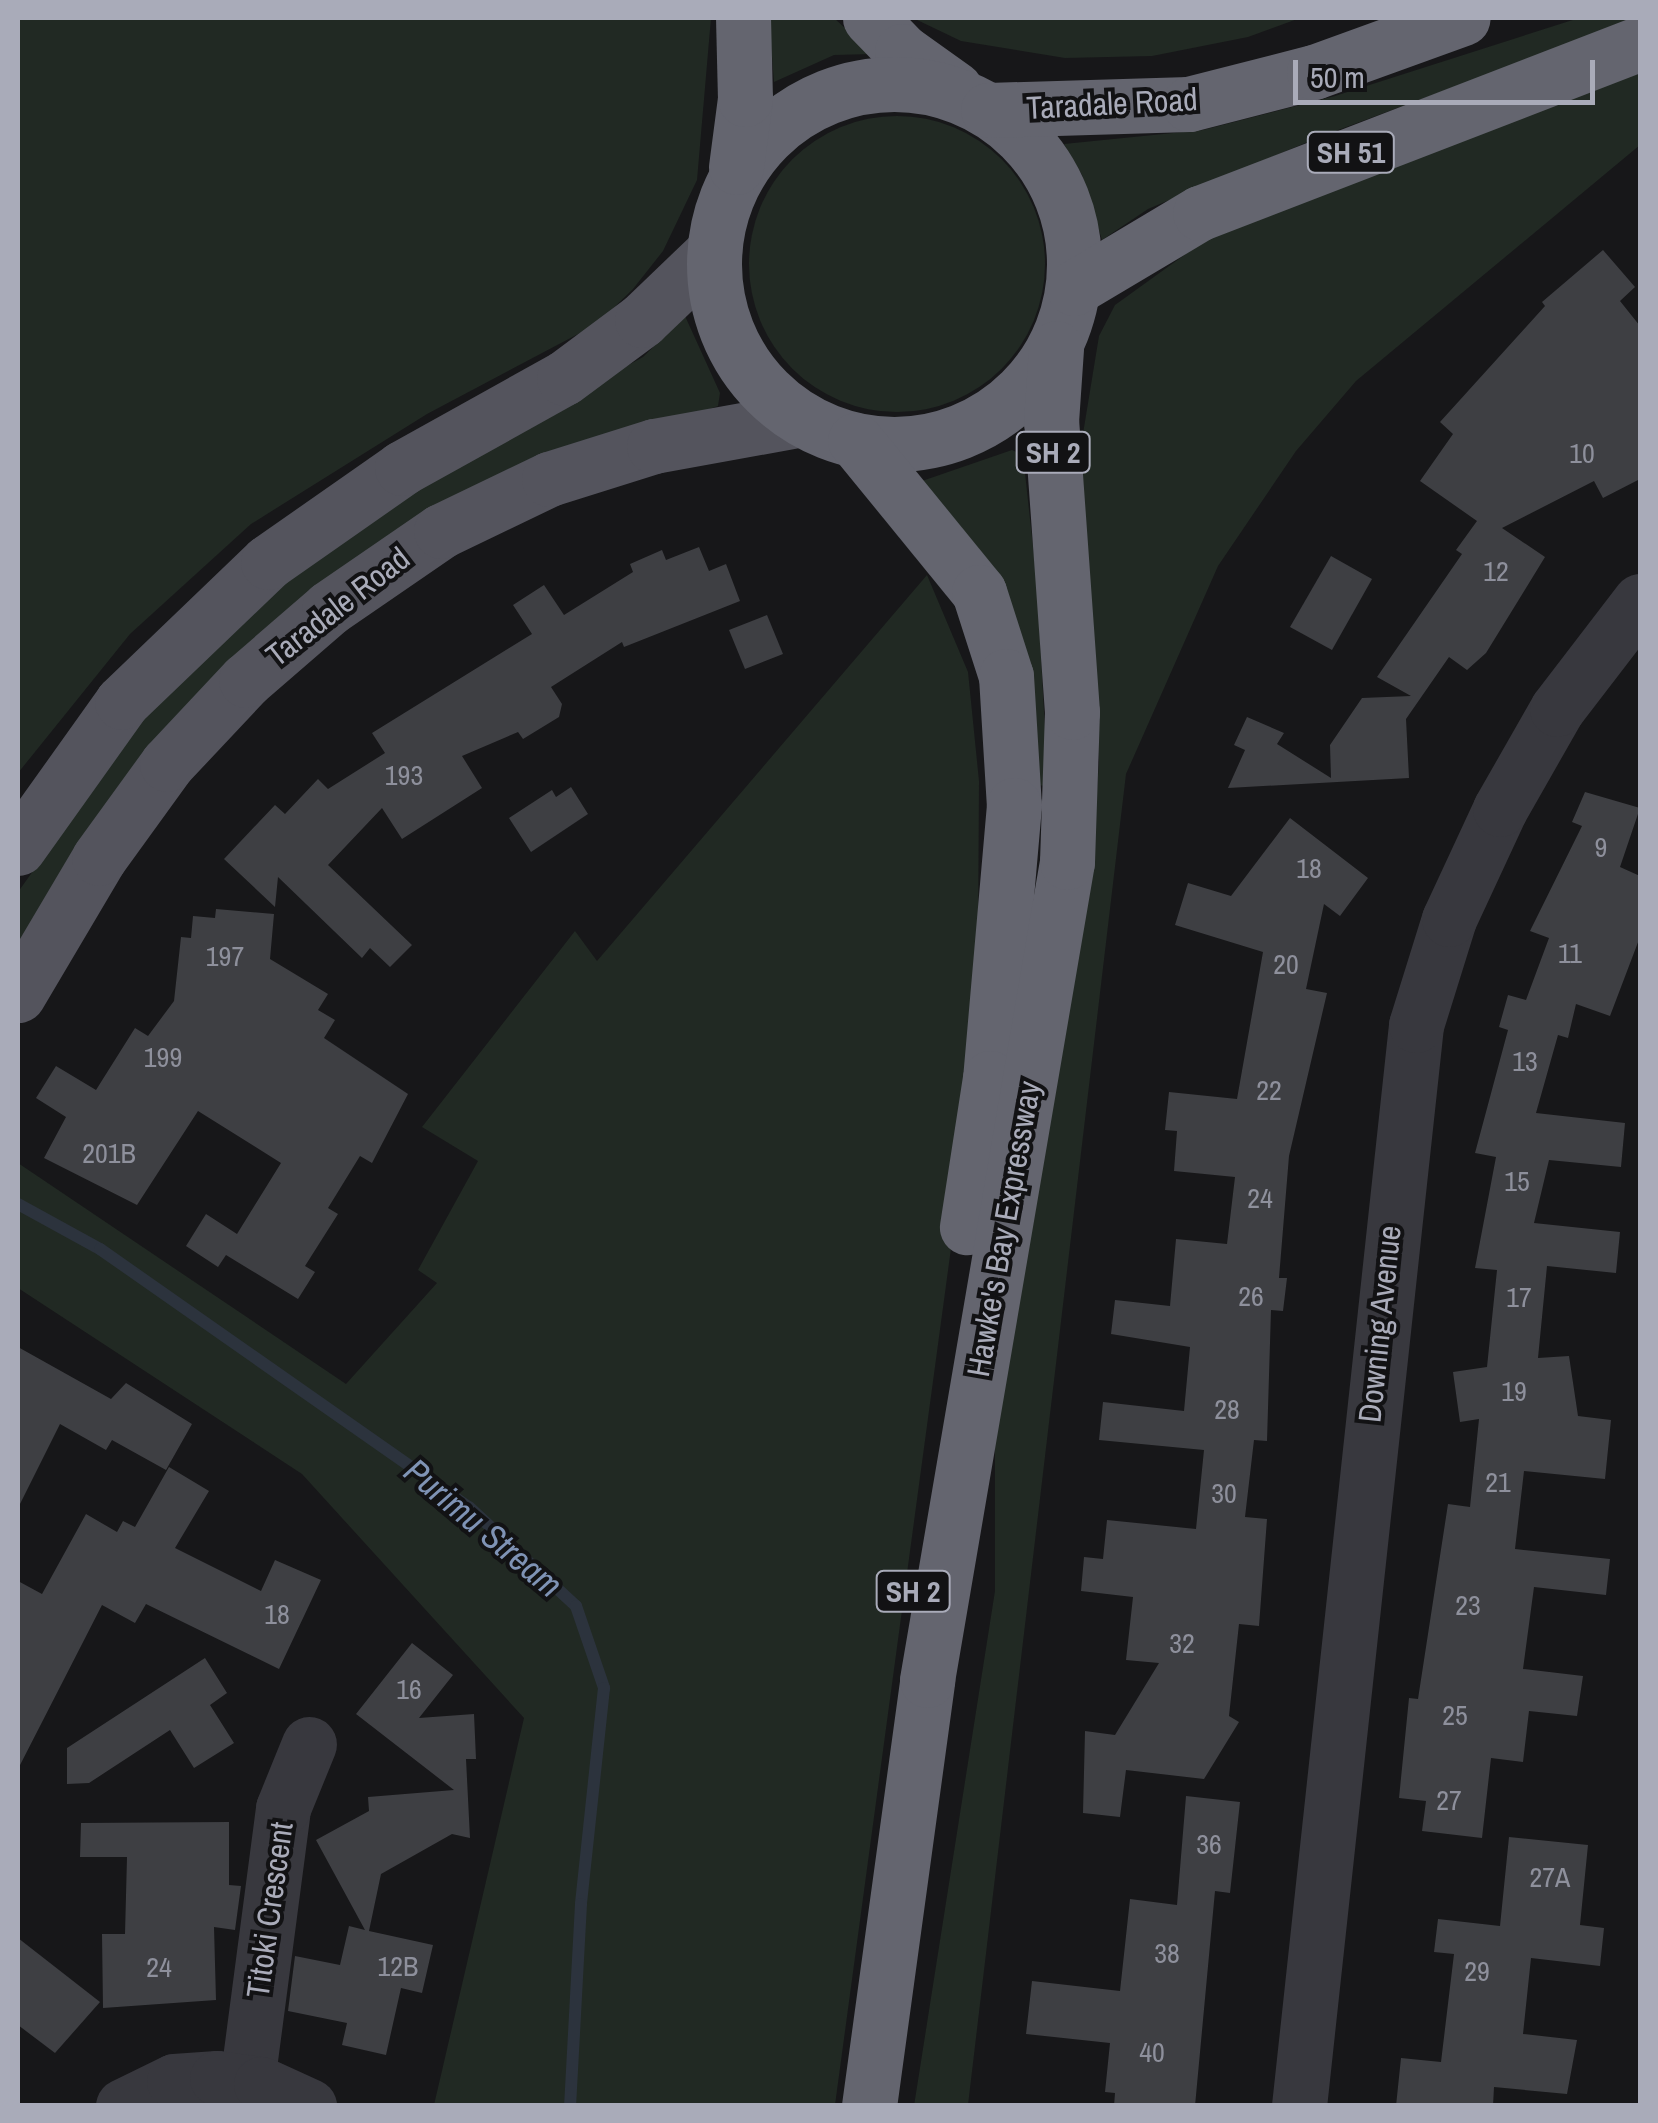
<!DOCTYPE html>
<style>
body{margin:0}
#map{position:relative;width:1658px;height:2123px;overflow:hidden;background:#171719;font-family:"Archivo Narrow",sans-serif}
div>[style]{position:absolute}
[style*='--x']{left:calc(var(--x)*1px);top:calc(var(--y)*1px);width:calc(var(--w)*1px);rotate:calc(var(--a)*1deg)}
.green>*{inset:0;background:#212923}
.round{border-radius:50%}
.stream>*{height:12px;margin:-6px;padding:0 6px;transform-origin:6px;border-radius:6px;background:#2c333d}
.building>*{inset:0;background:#3e3f43}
.minor>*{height:55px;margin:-27.5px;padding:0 27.5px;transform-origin:27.5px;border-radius:27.5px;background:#38383e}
.major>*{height:55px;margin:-27.5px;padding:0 27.5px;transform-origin:27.5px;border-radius:27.5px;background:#54545d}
.highway>*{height:55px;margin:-27.5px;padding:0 27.5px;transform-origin:27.5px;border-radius:27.5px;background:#64656f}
.highway>.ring{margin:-27.5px;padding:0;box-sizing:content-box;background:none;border:55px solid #64656f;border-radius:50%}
span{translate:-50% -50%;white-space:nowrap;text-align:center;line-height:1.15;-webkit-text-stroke:8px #121214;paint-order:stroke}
.number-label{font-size:28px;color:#8e909c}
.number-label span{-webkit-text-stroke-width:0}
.shield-label span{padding:2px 8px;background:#121214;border:2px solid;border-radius:8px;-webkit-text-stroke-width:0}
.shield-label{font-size:30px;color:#a9abb9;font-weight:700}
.street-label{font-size:32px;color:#a9abb9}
.water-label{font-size:35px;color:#7f93b5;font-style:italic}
.frame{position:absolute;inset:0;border:20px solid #a9abb9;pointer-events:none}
.scale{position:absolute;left:1293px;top:60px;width:302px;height:45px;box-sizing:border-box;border:5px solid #a9abb9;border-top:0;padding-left:12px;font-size:30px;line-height:35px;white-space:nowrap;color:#a9abb9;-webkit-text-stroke:8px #121214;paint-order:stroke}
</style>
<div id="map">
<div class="green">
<i style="clip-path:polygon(18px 18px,711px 18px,697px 180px,663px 251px,633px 289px,597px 324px,427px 414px,251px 524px,130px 634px,18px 773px)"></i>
<i style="clip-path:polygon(769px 18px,834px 18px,873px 54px,834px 55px,774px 82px)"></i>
<i style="clip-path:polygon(913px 18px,1300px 18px,1248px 37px,1152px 56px,1065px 58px,961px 41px)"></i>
<i style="clip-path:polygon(1579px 18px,1640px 18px,1322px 136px,1148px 209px,1102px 240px,1082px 175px,1064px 144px,1203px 130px,1335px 96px)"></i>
<i style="clip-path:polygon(1640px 70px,1640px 145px,1356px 381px,1296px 451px,1218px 566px,1126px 774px,968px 2105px,914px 2106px,995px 1591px,995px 1444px,1092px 861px,1099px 762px,1081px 446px,1099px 336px,1115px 305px,1208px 238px)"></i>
<i class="round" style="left:749px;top:116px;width:296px;height:296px"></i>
<i style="clip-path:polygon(685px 316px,720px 393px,718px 406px,440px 503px,18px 946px,18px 892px,152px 705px,310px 558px,434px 472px,643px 357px)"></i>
<i style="clip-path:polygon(1012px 450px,1023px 455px,1037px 583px,1048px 786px,1035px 785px,922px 481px)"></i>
<i style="clip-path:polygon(927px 575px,968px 672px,979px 781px,978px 943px,952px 1241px,835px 2105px,434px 2105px,524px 1718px,302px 1474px,18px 1288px,18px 1163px,346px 1384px,437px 1283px,418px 1270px,478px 1161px,422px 1127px,575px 931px,597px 961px)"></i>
</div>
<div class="stream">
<i style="--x:18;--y:1204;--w:94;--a:28.8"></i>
<i style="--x:100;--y:1249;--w:450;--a:35"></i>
<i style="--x:469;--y:1507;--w:146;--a:42.8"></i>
<i style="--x:576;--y:1606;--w:87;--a:71.1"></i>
<i style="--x:604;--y:1688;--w:217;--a:96.1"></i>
<i style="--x:581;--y:1904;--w:202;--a:93.1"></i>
</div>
<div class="building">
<i style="clip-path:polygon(1603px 250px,1635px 287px,1620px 301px,1640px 326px,1640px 479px,1603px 498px,1594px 481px,1502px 528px,1545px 557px,1486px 653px,1467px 670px,1449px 657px,1406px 719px,1409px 778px,1228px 788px,1245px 750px,1234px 745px,1247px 717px,1284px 733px,1277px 744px,1331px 778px,1330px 745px,1362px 698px,1411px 696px,1377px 677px,1462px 554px,1456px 550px,1477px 521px,1420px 481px,1453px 434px,1440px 422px,1545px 306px,1542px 302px)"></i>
<i style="clip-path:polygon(699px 547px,709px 571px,726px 564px,740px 601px,624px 647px,622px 642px,551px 687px,562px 704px,559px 717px,523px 739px,518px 732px,462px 756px,482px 788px,402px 839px,382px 808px,328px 865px,412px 945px,390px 967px,370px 948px,362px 958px,278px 877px,275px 907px,224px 859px,275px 805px,285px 814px,318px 779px,328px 789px,385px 753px,372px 733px,532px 634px,513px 605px,544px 585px,564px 615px,633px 572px,630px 564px,662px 550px,666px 560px)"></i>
<i style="clip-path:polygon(1331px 556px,1372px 579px,1332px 650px,1290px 627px)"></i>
<i style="clip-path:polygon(767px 615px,783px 654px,745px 669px,729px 630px)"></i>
<i style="clip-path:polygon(571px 787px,588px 814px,531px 852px,509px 818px,552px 790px,556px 797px)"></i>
<i style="clip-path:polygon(1585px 792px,1640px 808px,1620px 867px,1640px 876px,1640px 937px,1610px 1016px,1576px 1004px,1568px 1038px,1558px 1035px,1536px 1113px,1625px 1123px,1621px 1167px,1549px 1160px,1534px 1223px,1620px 1232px,1616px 1273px,1547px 1266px,1538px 1358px,1569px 1356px,1578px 1416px,1611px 1420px,1605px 1479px,1524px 1471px,1515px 1549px,1610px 1559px,1606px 1595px,1534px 1587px,1523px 1669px,1583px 1676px,1577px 1716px,1529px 1711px,1523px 1762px,1491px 1758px,1482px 1838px,1422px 1831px,1426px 1801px,1399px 1798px,1409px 1698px,1418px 1699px,1448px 1504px,1470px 1507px,1479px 1419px,1460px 1422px,1453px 1372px,1487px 1367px,1497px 1270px,1475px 1268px,1496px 1157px,1475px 1153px,1508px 1030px,1499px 1027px,1508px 995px,1526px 1000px,1549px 938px,1530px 931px,1582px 826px,1572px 822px)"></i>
<i style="clip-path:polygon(1290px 818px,1368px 878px,1340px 916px,1324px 904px,1306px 989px,1327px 993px,1289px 1156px,1279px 1278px,1287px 1278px,1283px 1311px,1271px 1310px,1267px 1441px,1254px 1440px,1245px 1517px,1267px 1519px,1259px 1626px,1239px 1624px,1229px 1716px,1239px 1722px,1204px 1779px,1126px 1770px,1120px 1817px,1083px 1813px,1085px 1731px,1115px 1735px,1159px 1663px,1126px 1660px,1133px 1597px,1081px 1591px,1084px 1557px,1103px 1559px,1107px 1520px,1196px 1529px,1204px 1450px,1099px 1440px,1103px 1402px,1184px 1411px,1190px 1347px,1111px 1334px,1115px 1300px,1170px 1306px,1176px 1239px,1227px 1244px,1235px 1177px,1174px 1171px,1177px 1131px,1165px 1130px,1169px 1092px,1237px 1099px,1263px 952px,1175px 925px,1188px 883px,1231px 896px)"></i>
<i style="clip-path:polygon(216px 909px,274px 914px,270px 959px,328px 994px,318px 1010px,335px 1020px,324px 1038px,408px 1094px,372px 1163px,360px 1156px,328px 1208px,338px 1214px,305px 1266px,315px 1272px,298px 1299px,226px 1255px,218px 1267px,186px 1246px,206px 1214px,237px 1234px,281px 1163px,198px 1111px,137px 1205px,44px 1158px,66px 1117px,36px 1098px,56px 1066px,96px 1090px,135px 1028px,148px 1036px,174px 1001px,181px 937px,191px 938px,193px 916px,215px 918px)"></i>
<i style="clip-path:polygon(18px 1347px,111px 1399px,126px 1383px,192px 1424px,166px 1470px,112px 1440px,106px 1450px,60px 1424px,18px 1508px)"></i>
<i style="clip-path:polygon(169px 1467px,209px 1491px,175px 1548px,261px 1591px,275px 1560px,321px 1580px,279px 1669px,146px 1604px,135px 1623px,102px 1605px,18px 1769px,18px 1581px,42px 1594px,86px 1514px,117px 1532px,123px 1521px,135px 1527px)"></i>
<i style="clip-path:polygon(412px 1643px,453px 1675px,419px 1718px,474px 1714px,476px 1759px,466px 1759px,470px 1838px,452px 1834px,381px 1874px,369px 1931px,433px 1945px,422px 1993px,401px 1988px,386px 2055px,342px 2045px,347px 2023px,288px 2011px,295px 1956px,340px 1965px,349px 1926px,365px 1930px,316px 1840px,369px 1811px,368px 1797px,454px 1790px,356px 1714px)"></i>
<i style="clip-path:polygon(205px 1658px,227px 1693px,210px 1705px,234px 1743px,194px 1768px,170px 1730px,89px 1783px,67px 1784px,67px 1748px)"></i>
<i style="clip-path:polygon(1186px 1796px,1240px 1802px,1230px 1893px,1215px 1891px,1195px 2106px,1114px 2106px,1115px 2093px,1105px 2092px,1110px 2043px,1026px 2034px,1032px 1981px,1120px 1991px,1130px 1899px,1177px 1905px)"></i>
<i style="clip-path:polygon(229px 1822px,229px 1885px,241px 1886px,235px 1930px,214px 1927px,216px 2000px,103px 2008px,102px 1934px,125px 1934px,127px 1857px,80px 1857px,81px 1823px)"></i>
<i style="clip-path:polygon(1509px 1837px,1588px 1845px,1580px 1925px,1604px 1928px,1600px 1966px,1531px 1958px,1523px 2034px,1577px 2040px,1567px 2094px,1494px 2087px,1493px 2106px,1396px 2106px,1401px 2058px,1441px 2062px,1454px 1954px,1434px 1952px,1438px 1919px,1500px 1926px)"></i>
<i style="clip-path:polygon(18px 1938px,100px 2002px,55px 2053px,18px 2025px)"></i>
</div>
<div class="minor">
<i style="--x:247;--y:2082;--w:276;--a:-82.5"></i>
<i style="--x:283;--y:1808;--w:69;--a:-67.9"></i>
<i style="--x:123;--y:2106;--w:57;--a:-26.1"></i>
<i style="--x:174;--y:2081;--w:43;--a:-4"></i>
<i style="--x:217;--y:2078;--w:44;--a:7.8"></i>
<i style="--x:261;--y:2084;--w:53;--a:24.6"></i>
<i style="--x:1299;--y:2106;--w:1087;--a:-83.82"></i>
<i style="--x:1416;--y:1025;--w:111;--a:-72.7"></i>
<i style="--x:1449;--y:919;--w:121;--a:-65.1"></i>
<i style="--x:1500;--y:809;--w:115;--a:-60.3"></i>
<i style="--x:1557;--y:709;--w:136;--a:-52.5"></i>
</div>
<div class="major">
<i style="--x:18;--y:848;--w:179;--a:-54.5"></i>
<i style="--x:122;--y:702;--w:202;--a:-43.8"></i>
<i style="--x:268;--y:562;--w:164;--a:-35"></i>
<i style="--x:402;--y:468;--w:185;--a:-29.1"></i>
<i style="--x:564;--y:378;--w:97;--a:-36.6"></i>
<i style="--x:642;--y:320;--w:100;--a:-43.8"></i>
<i style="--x:18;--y:995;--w:159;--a:-59.4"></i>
<i style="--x:99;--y:858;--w:116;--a:-54.1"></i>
<i style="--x:167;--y:764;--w:115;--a:-46.8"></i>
<i style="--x:246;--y:680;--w:110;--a:-40.9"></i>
<i style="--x:329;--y:608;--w:136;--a:-34.5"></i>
<i style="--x:441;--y:531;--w:120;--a:-25.7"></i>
<i style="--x:549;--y:479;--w:110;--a:-17.4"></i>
<i style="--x:654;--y:446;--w:150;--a:-10.3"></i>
</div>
<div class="highway">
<i style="--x:870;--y:18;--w:46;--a:45.9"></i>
<i style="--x:902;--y:51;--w:65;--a:35.6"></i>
<i class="ring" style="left:714px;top:84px;width:305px;height:305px"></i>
<i style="--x:988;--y:110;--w:201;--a:-1.7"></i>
<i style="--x:1189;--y:104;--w:129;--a:-14.4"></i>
<i style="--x:1314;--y:72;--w:158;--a:-19.9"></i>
<i style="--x:736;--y:167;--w:69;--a:-82.5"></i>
<i style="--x:745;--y:99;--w:81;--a:-91.4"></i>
<i style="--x:1074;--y:288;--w:147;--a:-30.8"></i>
<i style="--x:1200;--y:213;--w:472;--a:-21.1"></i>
<i style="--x:855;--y:440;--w:196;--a:50.8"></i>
<i style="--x:979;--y:592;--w:88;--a:72.2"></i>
<i style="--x:1006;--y:676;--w:129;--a:86.5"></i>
<i style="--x:1014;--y:805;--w:274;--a:95"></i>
<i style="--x:990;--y:1078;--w:151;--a:98.8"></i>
<i style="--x:869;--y:2106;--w:430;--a:-82.2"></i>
<i style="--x:927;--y:1680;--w:830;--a:-80.29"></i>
<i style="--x:1067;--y:862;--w:150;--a:-88.1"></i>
<i style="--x:1072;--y:712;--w:291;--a:-94.1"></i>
<i style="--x:1051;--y:422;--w:74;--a:-86.1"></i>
</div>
<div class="number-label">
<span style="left:1582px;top:453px">10</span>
<span style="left:1496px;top:571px">12</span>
<span style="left:404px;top:775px">193</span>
<span style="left:1601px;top:847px">9</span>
<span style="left:1309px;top:868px">18</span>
<span style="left:1570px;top:953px">11</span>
<span style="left:225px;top:956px">197</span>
<span style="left:1286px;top:964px">20</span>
<span style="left:163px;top:1057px">199</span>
<span style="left:1525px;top:1061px">13</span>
<span style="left:1269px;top:1090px">22</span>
<span style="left:109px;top:1153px">201B</span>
<span style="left:1517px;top:1181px">15</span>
<span style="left:1260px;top:1198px">24</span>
<span style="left:1251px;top:1296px">26</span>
<span style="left:1519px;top:1297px">17</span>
<span style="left:1514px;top:1391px">19</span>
<span style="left:1227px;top:1409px">28</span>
<span style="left:1498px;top:1482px">21</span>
<span style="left:1224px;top:1493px">30</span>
<span style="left:1468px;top:1605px">23</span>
<span style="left:277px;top:1614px">18</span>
<span style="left:1182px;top:1643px">32</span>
<span style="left:409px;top:1689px">16</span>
<span style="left:1455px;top:1715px">25</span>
<span style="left:1449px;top:1800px">27</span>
<span style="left:1209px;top:1844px">36</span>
<span style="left:1550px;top:1877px">27A</span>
<span style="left:1167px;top:1953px">38</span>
<span style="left:398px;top:1966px">12B</span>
<span style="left:159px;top:1967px">24</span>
<span style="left:1477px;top:1971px">29</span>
<span style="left:1152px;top:2052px">40</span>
</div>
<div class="shield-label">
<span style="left:1351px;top:152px">SH 51</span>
<span style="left:1053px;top:452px">SH 2</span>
<span style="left:913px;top:1591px">SH 2</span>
</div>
<div class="street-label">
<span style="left:1112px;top:104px;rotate:-3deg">Taradale Road</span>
<span style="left:338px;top:607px;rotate:-38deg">Taradale Road</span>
<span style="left:1004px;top:1229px;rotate:-80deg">Hawke's Bay Expressway</span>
<span style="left:1380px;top:1324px;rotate:-84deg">Downing Avenue</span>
<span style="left:270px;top:1910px;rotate:-82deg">Titoki Crescent</span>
</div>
<div class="water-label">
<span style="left:483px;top:1528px;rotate:40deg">Purimu Stream</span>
</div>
<div class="frame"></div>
<div class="scale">50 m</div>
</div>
